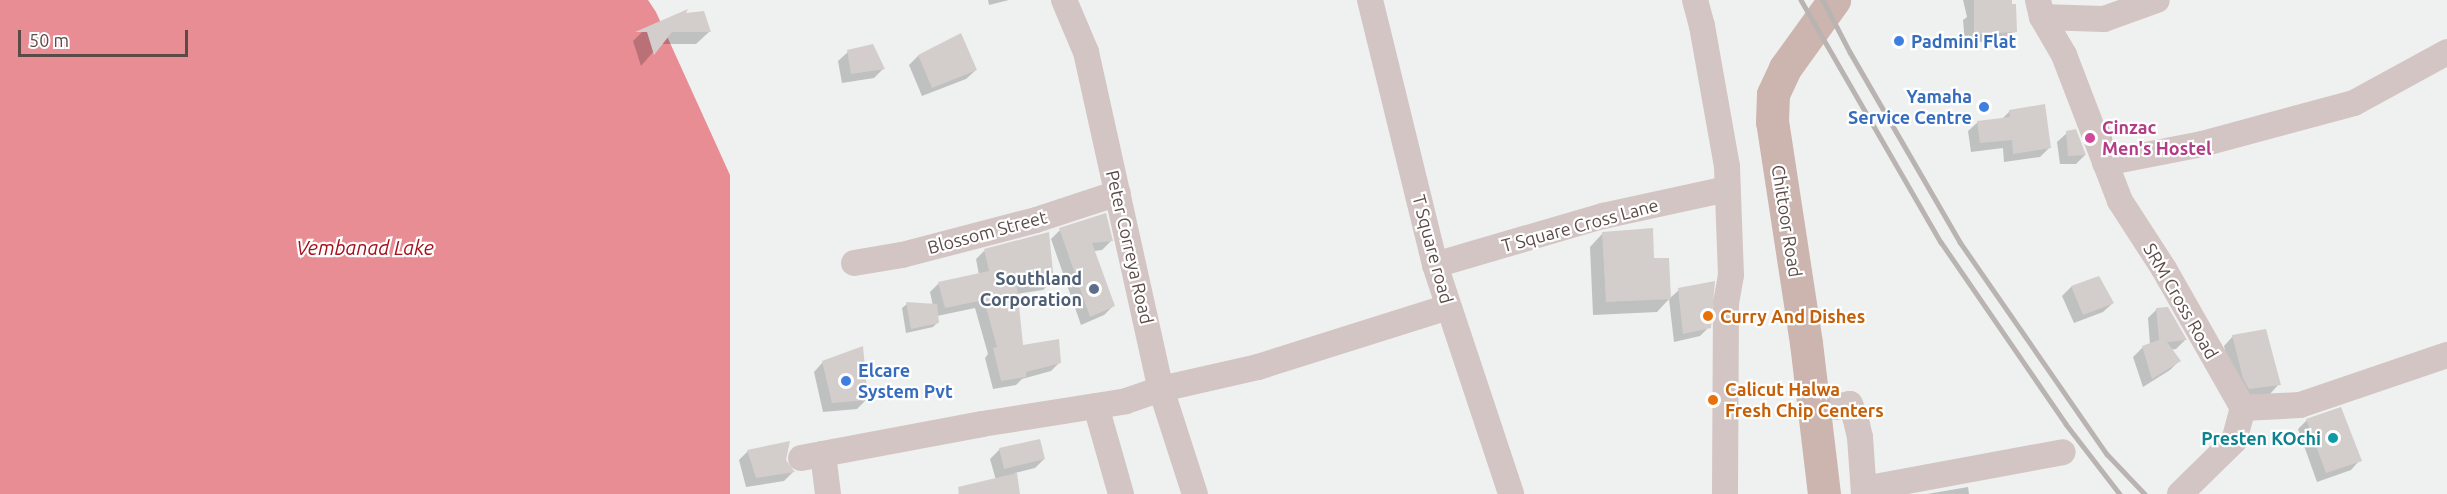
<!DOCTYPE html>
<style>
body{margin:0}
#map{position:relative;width:2447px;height:494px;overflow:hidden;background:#eff1f0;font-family:Ubuntu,sans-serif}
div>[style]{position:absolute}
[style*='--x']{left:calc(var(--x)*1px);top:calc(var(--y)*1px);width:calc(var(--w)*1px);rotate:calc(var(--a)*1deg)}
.water>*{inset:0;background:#e98d95}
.shadow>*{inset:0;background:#0003}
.building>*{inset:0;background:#d3cecc}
.minor>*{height:26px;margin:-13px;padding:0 13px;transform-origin:13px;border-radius:13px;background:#d3c5c3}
.major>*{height:33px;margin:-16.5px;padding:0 16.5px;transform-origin:16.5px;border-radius:16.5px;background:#cdb5af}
.rail>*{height:4.5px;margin:-2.25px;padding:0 2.25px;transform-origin:2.25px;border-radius:2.25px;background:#b9b4b1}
.dots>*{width:16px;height:16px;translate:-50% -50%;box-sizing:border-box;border:3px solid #fff;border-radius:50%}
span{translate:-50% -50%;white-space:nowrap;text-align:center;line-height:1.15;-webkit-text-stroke:4.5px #fff;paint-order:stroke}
.shop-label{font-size:18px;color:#366cbe;font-weight:700}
.left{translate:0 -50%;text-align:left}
.right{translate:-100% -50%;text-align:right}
.hotel-label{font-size:18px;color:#b23c85;font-weight:700}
.street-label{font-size:18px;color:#5b4b47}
.service-label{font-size:18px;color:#4e5e75;font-weight:700}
.food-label{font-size:18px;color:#c56008;font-weight:700}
.culture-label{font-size:18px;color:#0d838f;font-weight:700}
.water-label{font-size:20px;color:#a5111d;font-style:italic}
.scale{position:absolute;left:18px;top:30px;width:170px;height:27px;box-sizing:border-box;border:3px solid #5b4b47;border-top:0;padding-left:8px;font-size:18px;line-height:21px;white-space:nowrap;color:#5b4b47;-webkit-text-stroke:4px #fff;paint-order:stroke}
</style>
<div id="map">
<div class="water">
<i style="clip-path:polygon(0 0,648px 0,656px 12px,730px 175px,730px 494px,0 494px)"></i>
</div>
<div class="shadow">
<i style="clip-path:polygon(988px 0,1009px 0,989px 5px)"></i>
<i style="clip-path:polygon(1963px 0,2010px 0,2016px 31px,2007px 40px,1965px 43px,1963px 20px,1967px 17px)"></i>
<i style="clip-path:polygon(646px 28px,710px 31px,696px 44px,660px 44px,641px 66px,633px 41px)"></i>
<i style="clip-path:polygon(848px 52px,883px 69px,874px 78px,842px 83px,838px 61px)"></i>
<i style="clip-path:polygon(918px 56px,976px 70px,966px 79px,922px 96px,909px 65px)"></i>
<i style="clip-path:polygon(2010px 111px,2049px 148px,2040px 157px,2004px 162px,2003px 148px,1971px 152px,1968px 131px,1978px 122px,2002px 119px)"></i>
<i style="clip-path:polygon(2108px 123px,2114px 145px,2105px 153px,2098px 133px)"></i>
<i style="clip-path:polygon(2067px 133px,2085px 155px,2076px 164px,2060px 164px,2057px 142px)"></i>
<i style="clip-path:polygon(1060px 230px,1111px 241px,1102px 250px,1094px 251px,1113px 306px,1104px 315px,1081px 325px,1051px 239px)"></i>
<i style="clip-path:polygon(1603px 233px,1653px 260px,1670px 298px,1679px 290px,1709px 327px,1700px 336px,1674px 342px,1669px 299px,1657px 312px,1593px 315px,1590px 247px)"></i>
<i style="clip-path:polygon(984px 251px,1052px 282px,1043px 290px,1016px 294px,1022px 347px,1059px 363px,1051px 371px,1022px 379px,1016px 385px,993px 389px,985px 358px,988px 354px,975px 308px,937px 316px,937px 323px,933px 327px,906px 333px,902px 308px,907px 304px,933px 306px,930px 292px,938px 284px,979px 275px,976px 259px)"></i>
<i style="clip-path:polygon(2098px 278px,2113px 303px,2103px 312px,2074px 323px,2062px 296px,2071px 287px)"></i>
<i style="clip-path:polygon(2157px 309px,2185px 340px,2176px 349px,2170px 350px,2179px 361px,2170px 370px,2143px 387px,2133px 357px,2142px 348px,2150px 345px,2148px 318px)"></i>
<i style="clip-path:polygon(2233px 336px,2279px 384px,2270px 394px,2240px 397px,2234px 387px,2224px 346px)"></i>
<i style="clip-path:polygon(823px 362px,866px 400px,857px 409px,823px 412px,814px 372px)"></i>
<i style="clip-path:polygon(2307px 420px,2360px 460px,2351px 470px,2317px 482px,2298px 429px)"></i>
<i style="clip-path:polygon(1000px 449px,1044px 459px,1035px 468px,1015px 473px,1019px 494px,958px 494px,966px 487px,996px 480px,990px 459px)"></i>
<i style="clip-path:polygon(748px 451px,785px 460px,793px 472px,784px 481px,746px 487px,739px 460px)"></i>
<i style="clip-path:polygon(1968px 487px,1969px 494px,1927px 494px)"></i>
</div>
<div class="building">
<i style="clip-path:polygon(1974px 0,2012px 0,2012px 4px,2016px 4px,2017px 32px,1974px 34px)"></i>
<i style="clip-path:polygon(688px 9px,686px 13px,704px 11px,711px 32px,672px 32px,654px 55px,647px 32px,635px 32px)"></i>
<i style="clip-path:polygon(961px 33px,977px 70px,932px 88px,918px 55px)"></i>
<i style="clip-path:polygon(873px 44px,885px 69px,851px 74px,847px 50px)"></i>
<i style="clip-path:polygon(2045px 104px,2051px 148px,2013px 154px,2012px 140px,1980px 143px,1977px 121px,2010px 117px,2009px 110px)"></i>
<i style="clip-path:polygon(2076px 129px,2086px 155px,2068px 156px,2066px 131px)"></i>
<i style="clip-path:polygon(1106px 213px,1113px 241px,1092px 243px,1115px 306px,1090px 317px,1059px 228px)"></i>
<i style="clip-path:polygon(1653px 228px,1654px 258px,1669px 258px,1671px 299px,1606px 302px,1602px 232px)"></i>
<i style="clip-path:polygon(1049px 232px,1054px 282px,1017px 286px,1023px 345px,1059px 339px,1061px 363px,1026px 372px,1026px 377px,1001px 381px,993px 348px,997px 347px,984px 300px,945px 308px,938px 282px,989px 271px,984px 249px)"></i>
<i style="clip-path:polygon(2099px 276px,2114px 303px,2083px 315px,2071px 286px)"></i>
<i style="clip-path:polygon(1715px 281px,1711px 328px,1683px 334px,1678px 288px)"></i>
<i style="clip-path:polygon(906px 302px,937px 304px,939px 323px,911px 329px)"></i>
<i style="clip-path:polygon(2168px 307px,2187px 340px,2167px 342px,2181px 361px,2152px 379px,2142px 346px,2159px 340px,2156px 308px)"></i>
<i style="clip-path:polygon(2266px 329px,2281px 385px,2249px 389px,2243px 378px,2232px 335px)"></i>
<i style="clip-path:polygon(863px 346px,868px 400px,832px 403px,822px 361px)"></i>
<i style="clip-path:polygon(2341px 407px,2362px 461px,2326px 473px,2306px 419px)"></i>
<i style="clip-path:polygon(1040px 439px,1045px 459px,1004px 469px,999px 448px)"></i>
<i style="clip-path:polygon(790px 441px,786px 460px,795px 472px,756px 478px,747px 450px)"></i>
<i style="clip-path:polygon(1017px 473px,1020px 494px,959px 494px,958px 487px)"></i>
</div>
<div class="minor">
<i style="--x:1064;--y:0;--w:56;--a:67.1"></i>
<i style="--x:1086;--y:52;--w:345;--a:77.5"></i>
<i style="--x:1161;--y:389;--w:110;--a:72.1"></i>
<i style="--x:1370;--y:0;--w:273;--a:76.2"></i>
<i style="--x:1435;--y:265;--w:241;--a:71.6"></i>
<i style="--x:1695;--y:0;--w:27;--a:75"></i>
<i style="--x:1702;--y:26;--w:143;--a:79.9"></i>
<i style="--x:1727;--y:167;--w:108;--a:87.9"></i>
<i style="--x:1731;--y:275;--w:27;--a:100"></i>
<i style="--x:1726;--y:302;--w:192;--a:90.3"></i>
<i style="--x:2038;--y:0;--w:17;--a:77"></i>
<i style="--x:2042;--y:17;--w:44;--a:59.9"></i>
<i style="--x:2064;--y:55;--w:156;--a:69"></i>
<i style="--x:2120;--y:201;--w:81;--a:57.1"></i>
<i style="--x:2164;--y:269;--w:160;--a:60.4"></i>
<i style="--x:2243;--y:408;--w:57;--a:-3"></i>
<i style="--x:2300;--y:405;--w:155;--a:-18.8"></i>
<i style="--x:2042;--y:17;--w:62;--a:1.8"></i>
<i style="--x:2104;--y:19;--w:56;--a:-19.7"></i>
<i style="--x:2105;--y:163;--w:99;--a:-11.1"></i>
<i style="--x:2202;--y:144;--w:157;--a:-15.1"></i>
<i style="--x:2354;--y:103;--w:106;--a:-28.7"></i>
<i style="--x:854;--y:263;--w:49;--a:-9.5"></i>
<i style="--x:902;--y:255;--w:138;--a:-14.6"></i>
<i style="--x:1036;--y:220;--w:86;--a:-18.2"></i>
<i style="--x:1435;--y:265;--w:175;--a:-16.3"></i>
<i style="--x:1603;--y:216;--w:127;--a:-12.3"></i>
<i style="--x:1836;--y:407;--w:14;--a:-12"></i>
<i style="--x:1850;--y:404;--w:17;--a:69"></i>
<i style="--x:1856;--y:420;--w:17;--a:77"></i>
<i style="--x:1860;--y:437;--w:57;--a:86"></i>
<i style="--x:823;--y:454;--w:40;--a:82.9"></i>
<i style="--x:801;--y:458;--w:184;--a:-10.6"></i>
<i style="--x:982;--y:424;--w:115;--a:-9"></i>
<i style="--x:1864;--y:489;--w:202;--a:-10.5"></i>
<i style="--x:1121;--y:494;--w:91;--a:-105.9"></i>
<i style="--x:1096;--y:406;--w:30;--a:-9"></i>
<i style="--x:1126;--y:401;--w:37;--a:-19"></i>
<i style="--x:1161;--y:389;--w:99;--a:-12.8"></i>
<i style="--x:1258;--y:367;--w:199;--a:-17.5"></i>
<i style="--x:2180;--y:494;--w:76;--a:-44.5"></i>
<i style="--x:2234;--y:441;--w:34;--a:-75"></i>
</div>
<div class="major">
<i style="--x:1824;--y:494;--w:152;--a:-96.8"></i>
<i style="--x:1806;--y:343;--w:224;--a:-98.7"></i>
<i style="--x:1772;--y:122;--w:28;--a:-88"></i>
<i style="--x:1773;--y:94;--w:29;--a:-65"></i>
<i style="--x:1785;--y:68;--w:84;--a:-54.2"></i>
</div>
<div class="rail">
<i style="--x:1801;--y:0;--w:280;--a:60"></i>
<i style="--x:1941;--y:242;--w:221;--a:55.5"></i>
<i style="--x:2066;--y:424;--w:88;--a:52.4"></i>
<i style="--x:1823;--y:0;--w:59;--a:62.6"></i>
<i style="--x:1850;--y:52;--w:220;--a:59.9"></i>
<i style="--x:1960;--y:242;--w:258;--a:55.3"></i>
<i style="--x:2107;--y:454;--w:55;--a:46.5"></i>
</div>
<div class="dots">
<i style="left:1899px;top:41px;background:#3f7fe0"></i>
<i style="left:1984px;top:107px;background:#3f7fe0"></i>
<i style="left:2090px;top:138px;background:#d1479c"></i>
<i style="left:1094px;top:289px;background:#5c6f8a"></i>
<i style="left:1708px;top:316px;background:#e8710a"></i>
<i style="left:846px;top:381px;background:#3f7fe0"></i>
<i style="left:1713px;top:400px;background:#e8710a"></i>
<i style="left:2333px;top:438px;background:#0f9aa8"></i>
</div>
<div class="shop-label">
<span class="left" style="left:1911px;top:41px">Padmini Flat</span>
<span class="right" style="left:1972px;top:107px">Yamaha<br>Service Centre</span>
<span class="left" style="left:858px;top:381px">Elcare<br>System Pvt</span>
</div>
<div class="hotel-label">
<span class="left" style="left:2102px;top:138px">Cinzac<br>Men's Hostel</span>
</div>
<div class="street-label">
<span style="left:1787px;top:221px;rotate:81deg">Chittoor Road</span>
<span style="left:1580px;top:225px;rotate:-15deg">T Square Cross Lane</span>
<span style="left:987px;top:232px;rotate:-15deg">Blossom Street</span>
<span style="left:1130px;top:247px;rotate:77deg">Peter Correya Road</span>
<span style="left:1433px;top:249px;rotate:75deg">T Square road</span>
<span style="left:2181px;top:301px;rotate:60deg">SRM Cross Road</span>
</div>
<div class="service-label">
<span class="right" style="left:1082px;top:289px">Southland<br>Corporation</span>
</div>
<div class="food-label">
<span class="left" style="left:1720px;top:316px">Curry And Dishes</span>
<span class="left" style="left:1725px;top:400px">Calicut Halwa<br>Fresh Chip Centers</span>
</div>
<div class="culture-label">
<span class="right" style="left:2321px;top:438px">Presten KOchi</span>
</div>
<div class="water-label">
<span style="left:365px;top:247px">Vembanad Lake</span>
</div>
<div class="scale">50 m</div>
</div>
